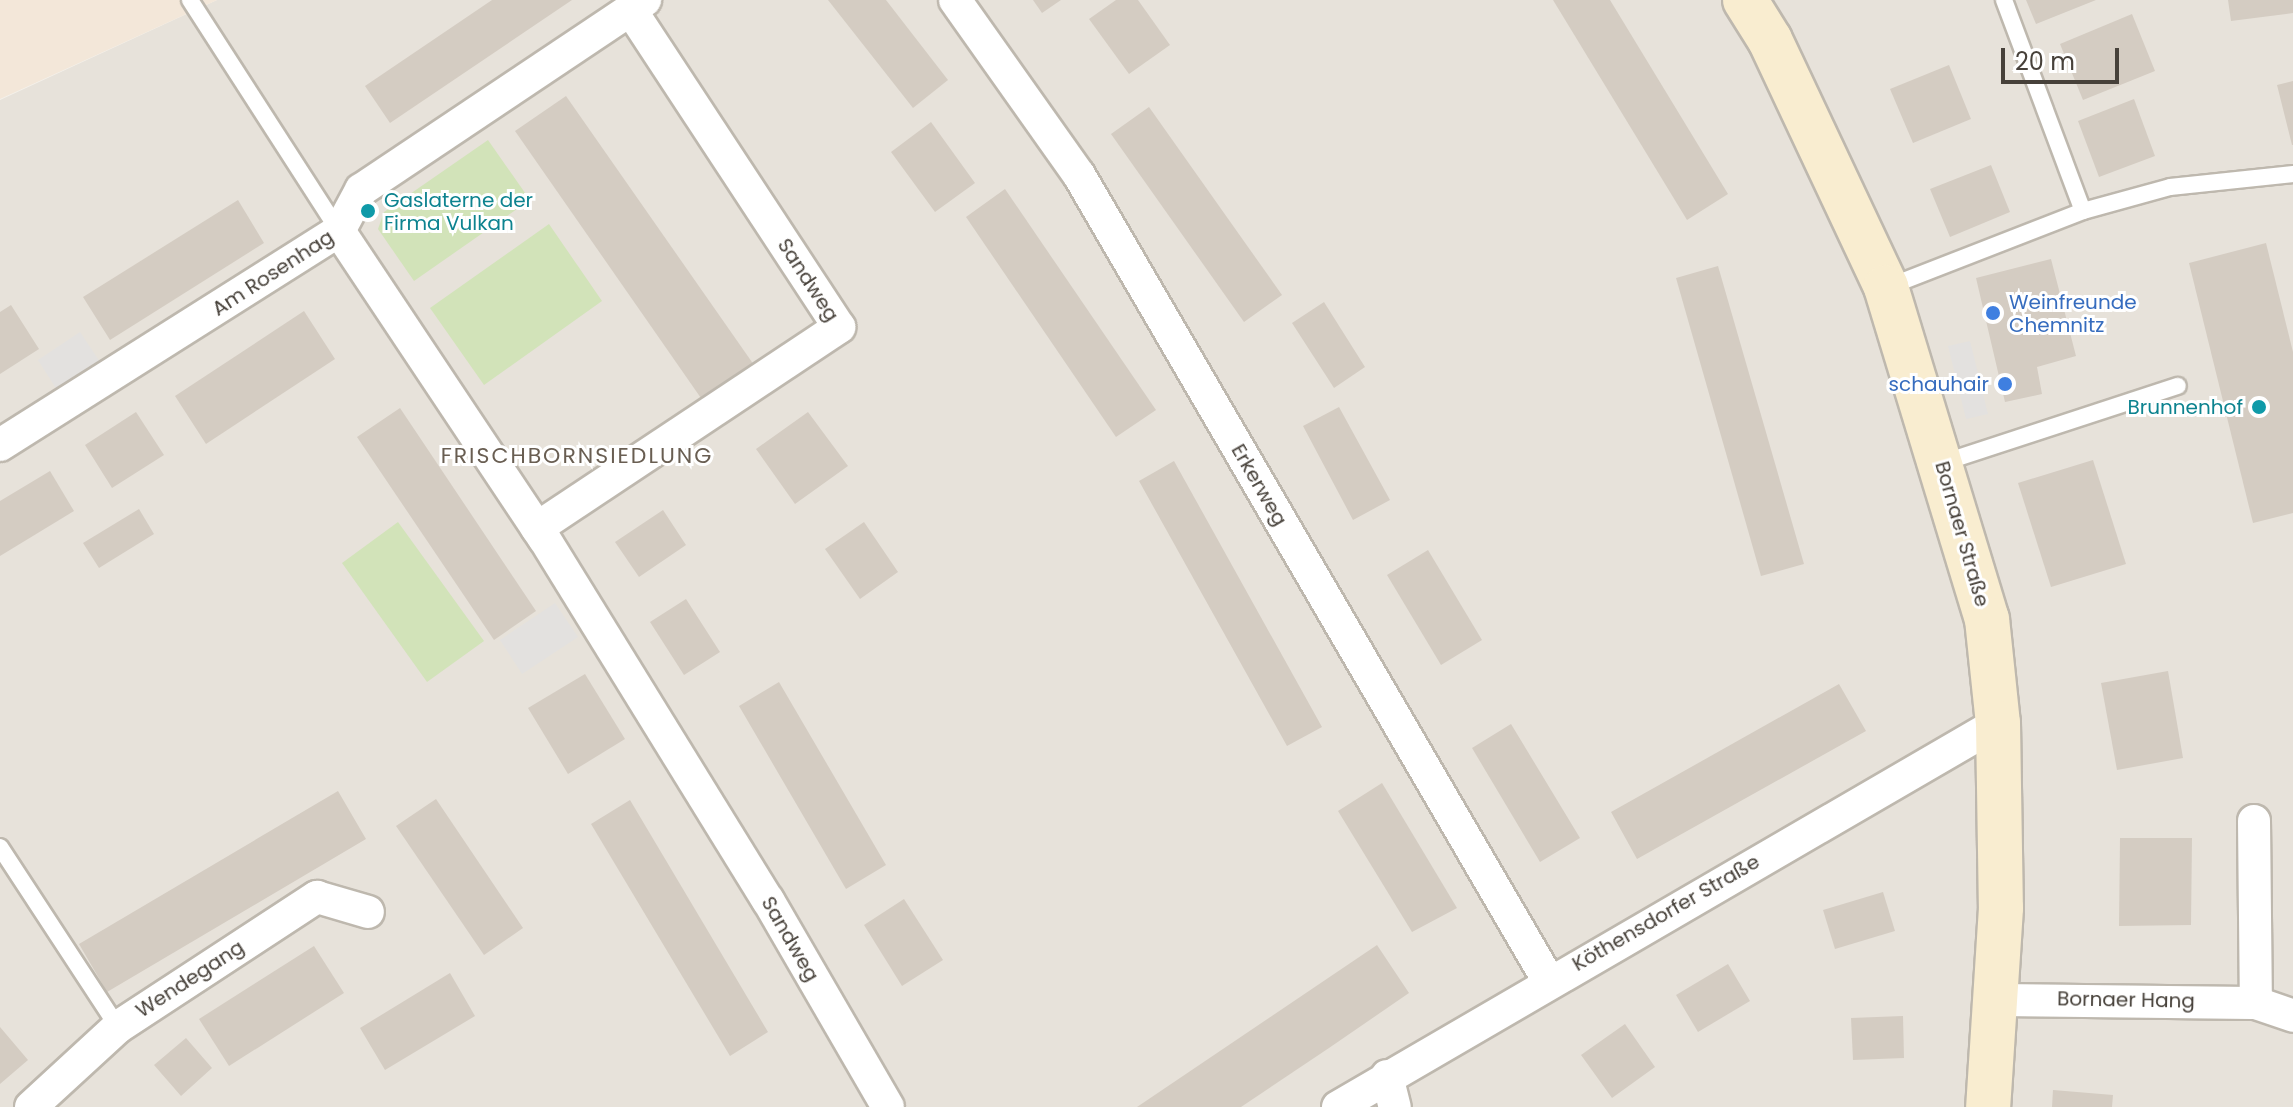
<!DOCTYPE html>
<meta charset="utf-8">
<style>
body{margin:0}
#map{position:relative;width:2293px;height:1107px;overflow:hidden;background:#f4f1eb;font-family:Poppins,sans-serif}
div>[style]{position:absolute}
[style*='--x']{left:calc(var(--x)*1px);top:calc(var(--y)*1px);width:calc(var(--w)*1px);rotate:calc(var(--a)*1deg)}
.residential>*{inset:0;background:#e7e2da}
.commercial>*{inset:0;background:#f3e7d9}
.green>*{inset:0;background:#d2e3b9}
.parking>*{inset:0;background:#e3e1df}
.building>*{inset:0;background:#d4ccc2}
.roads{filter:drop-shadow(2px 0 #beb8ae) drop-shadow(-2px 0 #beb8ae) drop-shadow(0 2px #beb8ae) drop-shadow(0 -2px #beb8ae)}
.service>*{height:16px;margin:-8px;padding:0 8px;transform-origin:8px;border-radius:8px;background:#fff}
.minor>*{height:32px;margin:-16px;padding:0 16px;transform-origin:16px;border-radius:16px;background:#fff}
.secondary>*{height:44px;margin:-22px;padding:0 22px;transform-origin:22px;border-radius:22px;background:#f9edd0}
.dots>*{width:22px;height:22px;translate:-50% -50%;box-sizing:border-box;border:4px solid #fff;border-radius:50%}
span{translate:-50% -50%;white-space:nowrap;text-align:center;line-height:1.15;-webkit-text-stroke:6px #fff;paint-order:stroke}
.culture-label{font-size:20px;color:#0d838f}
.left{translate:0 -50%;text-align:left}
.right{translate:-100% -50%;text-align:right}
.street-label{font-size:20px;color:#47413a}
.shop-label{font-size:20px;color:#366cbe}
.neighbourhood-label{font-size:22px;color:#695e52;letter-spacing:2px}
.scale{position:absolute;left:2001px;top:48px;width:118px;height:36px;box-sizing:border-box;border:4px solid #47413a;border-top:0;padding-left:10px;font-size:24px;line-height:28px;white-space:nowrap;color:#47413a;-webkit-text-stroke:6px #fff;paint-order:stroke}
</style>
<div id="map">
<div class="residential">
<i style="clip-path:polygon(217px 0,1732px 0,1870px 284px,1983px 626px,1988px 1107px,0 1107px,0 100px)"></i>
<i style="clip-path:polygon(1753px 0,2293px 0,2293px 1107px,1992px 1107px,2005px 646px)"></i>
</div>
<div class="commercial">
<i style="clip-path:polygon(0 0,217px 0,0 99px)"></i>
</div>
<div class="green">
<i style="clip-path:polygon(488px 140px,530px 200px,414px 281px,378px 229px,384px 212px)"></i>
<i style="clip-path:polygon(549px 224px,602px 301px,484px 385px,430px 308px)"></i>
<i style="clip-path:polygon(398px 522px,484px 641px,427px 682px,342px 563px)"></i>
</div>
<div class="parking">
<i style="clip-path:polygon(80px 332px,100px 362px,57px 390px,38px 360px)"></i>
<i style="clip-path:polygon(1970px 341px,1988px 414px,1966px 419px,1948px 346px)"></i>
<i style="clip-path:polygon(555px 603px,578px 637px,522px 674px,500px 640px)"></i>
</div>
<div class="building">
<i style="clip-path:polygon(492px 0,572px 0,390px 123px,365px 86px)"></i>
<i style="clip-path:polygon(828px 0,886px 0,948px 80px,913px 108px)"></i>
<i style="clip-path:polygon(1033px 0,1061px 0,1042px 13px)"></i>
<i style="clip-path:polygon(1116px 0,1138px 0,1170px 45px,1129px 74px,1089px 19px)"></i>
<i style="clip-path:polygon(1553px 0,1610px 0,1728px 194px,1687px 220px)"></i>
<i style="clip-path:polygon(2026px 0,2096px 0,2036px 24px)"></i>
<i style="clip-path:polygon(2228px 0,2293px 0,2293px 13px,2231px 21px)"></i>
<i style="clip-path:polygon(2132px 14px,2155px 71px,2083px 100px,2060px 44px)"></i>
<i style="clip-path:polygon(1949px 65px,1971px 119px,1913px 143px,1890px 89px)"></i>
<i style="clip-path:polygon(2293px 81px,2293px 145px,2292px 145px,2277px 85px)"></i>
<i style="clip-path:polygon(566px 96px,754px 365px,703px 401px,515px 131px)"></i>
<i style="clip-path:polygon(2134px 99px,2155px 156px,2099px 177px,2078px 121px)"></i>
<i style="clip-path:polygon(1149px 107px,1282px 295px,1244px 322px,1111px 134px)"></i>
<i style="clip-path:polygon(931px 122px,975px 183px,935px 212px,891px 152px)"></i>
<i style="clip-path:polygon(1991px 165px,2010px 212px,1950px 237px,1930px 189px)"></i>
<i style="clip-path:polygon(1005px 189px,1156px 410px,1116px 437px,966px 217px)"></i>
<i style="clip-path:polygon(238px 200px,264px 243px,110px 340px,83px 297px)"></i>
<i style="clip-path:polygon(2266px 243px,2293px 352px,2293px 513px,2253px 523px,2189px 263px)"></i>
<i style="clip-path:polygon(2051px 259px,2076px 356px,2037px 367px,2042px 394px,2005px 402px,1976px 278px)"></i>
<i style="clip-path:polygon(1718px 266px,1804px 564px,1761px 576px,1676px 278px)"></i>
<i style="clip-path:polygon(1324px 302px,1365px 367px,1334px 388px,1292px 323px)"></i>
<i style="clip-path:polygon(11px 305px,39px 349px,0 374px,0 312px)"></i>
<i style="clip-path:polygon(304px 311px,335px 359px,206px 444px,175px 396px)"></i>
<i style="clip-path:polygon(1339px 407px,1390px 500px,1353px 520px,1303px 426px)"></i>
<i style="clip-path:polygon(400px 408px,536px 611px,494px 640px,357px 437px)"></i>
<i style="clip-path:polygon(136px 412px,164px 455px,112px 488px,85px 445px)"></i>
<i style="clip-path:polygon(808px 412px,848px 466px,795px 504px,756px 449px)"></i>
<i style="clip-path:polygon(2093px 460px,2126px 564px,2051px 587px,2018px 483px)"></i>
<i style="clip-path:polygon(1174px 461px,1322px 727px,1287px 746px,1139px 481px)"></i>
<i style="clip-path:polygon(50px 471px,74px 511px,0 556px,0 501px)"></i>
<i style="clip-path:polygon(139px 509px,154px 534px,99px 568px,83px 543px)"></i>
<i style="clip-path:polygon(663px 510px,686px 545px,639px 577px,615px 542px)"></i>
<i style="clip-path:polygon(864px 522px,898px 572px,860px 599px,825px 549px)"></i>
<i style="clip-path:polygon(1428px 550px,1482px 640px,1441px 665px,1387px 575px)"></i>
<i style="clip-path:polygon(686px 599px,720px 652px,684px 675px,650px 622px)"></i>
<i style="clip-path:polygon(2168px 671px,2183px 758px,2117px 770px,2101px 683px)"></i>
<i style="clip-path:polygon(585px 674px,625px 739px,568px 774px,528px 708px)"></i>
<i style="clip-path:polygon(779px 682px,886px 865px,846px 889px,739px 706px)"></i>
<i style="clip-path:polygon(1839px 684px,1866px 731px,1637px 859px,1611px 812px)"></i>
<i style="clip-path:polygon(1511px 724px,1580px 838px,1540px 862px,1472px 748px)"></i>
<i style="clip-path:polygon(1382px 783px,1457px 908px,1412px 932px,1338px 811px)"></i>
<i style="clip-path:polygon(338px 791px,366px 839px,107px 992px,79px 944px)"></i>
<i style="clip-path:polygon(436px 799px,523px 928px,484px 955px,396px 826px)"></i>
<i style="clip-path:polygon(630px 800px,768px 1032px,730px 1056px,591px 824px)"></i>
<i style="clip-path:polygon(2120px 838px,2192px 838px,2191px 925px,2119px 926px)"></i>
<i style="clip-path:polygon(1883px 892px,1895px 931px,1835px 949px,1823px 910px)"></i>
<i style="clip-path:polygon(904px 899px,943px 960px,902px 986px,864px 925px)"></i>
<i style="clip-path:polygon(1377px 945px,1409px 993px,1329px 1048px,1241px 1107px,1137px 1107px)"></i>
<i style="clip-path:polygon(314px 946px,344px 993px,229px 1066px,199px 1019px)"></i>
<i style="clip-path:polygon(1728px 964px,1750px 1001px,1698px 1032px,1676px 995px)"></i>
<i style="clip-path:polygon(450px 973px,475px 1016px,385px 1070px,360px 1028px)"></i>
<i style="clip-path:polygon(1903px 1016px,1904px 1058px,1853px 1060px,1851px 1018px)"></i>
<i style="clip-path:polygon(1625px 1024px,1655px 1067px,1612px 1098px,1581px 1055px)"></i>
<i style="clip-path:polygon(0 1027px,28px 1060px,0 1084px)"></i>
<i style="clip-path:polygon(186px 1038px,212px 1068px,181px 1096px,154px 1065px)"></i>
<i style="clip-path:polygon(2053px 1090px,2113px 1095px,2112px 1107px,2052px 1107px)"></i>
</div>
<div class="roads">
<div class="service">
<i style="--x:190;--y:0;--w:275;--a:57.2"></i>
<i style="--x:2004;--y:0;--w:225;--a:69.5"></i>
<i style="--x:1888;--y:287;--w:209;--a:-21.3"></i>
<i style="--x:2083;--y:211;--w:90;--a:-15.4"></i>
<i style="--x:2170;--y:187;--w:124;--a:-6"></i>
<i style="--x:1942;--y:463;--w:248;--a:-18.1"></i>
<i style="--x:0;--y:847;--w:215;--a:56.8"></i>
</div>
<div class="minor">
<i style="--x:955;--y:0;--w:214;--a:54.7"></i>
<i style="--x:1079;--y:175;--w:932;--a:59.77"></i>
<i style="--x:339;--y:231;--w:369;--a:56.3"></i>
<i style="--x:544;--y:538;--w:426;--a:58.3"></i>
<i style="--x:768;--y:900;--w:239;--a:59.9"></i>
<i style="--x:0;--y:445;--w:401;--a:-32.3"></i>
<i style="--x:339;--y:231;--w:47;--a:-61.8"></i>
<i style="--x:361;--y:190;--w:342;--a:-33.8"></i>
<i style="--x:537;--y:528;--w:363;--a:-33.6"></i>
<i style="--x:839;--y:327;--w:379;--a:-123.3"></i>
<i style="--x:2254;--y:821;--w:182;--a:89.4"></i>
<i style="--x:2256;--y:1003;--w:39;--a:19"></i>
<i style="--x:1996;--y:1000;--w:260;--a:0.7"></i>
<i style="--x:1387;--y:1076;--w:32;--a:76"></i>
<i style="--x:31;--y:1107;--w:118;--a:-42.6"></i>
<i style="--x:118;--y:1027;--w:238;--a:-33.2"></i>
<i style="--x:317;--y:897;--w:53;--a:16.4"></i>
<i style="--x:1338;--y:1107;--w:764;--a:-30.19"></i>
</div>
<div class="secondary">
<i style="--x:1745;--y:0;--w:47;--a:58"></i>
<i style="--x:1770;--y:40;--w:273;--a:64.8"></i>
<i style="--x:1886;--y:287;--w:347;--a:73.1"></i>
<i style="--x:1987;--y:619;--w:105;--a:84"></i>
<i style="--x:1998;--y:723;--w:185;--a:89.1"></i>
<i style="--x:2001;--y:908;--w:199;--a:93.7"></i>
</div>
</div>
<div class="dots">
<i style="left:368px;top:211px;background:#0f9aa8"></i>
<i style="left:1993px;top:313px;background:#3f7fe0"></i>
<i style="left:2005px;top:384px;background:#3f7fe0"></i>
<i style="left:2259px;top:407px;background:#0f9aa8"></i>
</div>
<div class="culture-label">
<span class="left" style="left:384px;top:212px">Gaslaterne der<br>Firma Vulkan</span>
<span class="right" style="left:2243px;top:407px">Brunnenhof</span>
</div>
<div class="street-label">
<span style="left:273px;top:273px;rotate:-33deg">Am Rosenhag</span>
<span style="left:808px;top:280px;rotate:57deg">Sandweg</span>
<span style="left:1259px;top:485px;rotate:60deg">Erkerweg</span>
<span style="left:1962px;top:534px;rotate:74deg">Bornaer Straße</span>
<span style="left:1666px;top:913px;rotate:-30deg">Köthensdorfer Straße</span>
<span style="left:790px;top:939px;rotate:60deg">Sandweg</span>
<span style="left:190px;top:979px;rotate:-33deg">Wendegang</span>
<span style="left:2126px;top:1000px;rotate:1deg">Bornaer Hang</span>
</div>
<div class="shop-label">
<span class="left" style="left:2009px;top:314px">Weinfreunde<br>Chemnitz</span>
<span class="right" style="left:1989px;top:384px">schauhair</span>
</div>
<div class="neighbourhood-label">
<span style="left:577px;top:456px">FRISCHBORNSIEDLUNG</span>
</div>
<div class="scale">20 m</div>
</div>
